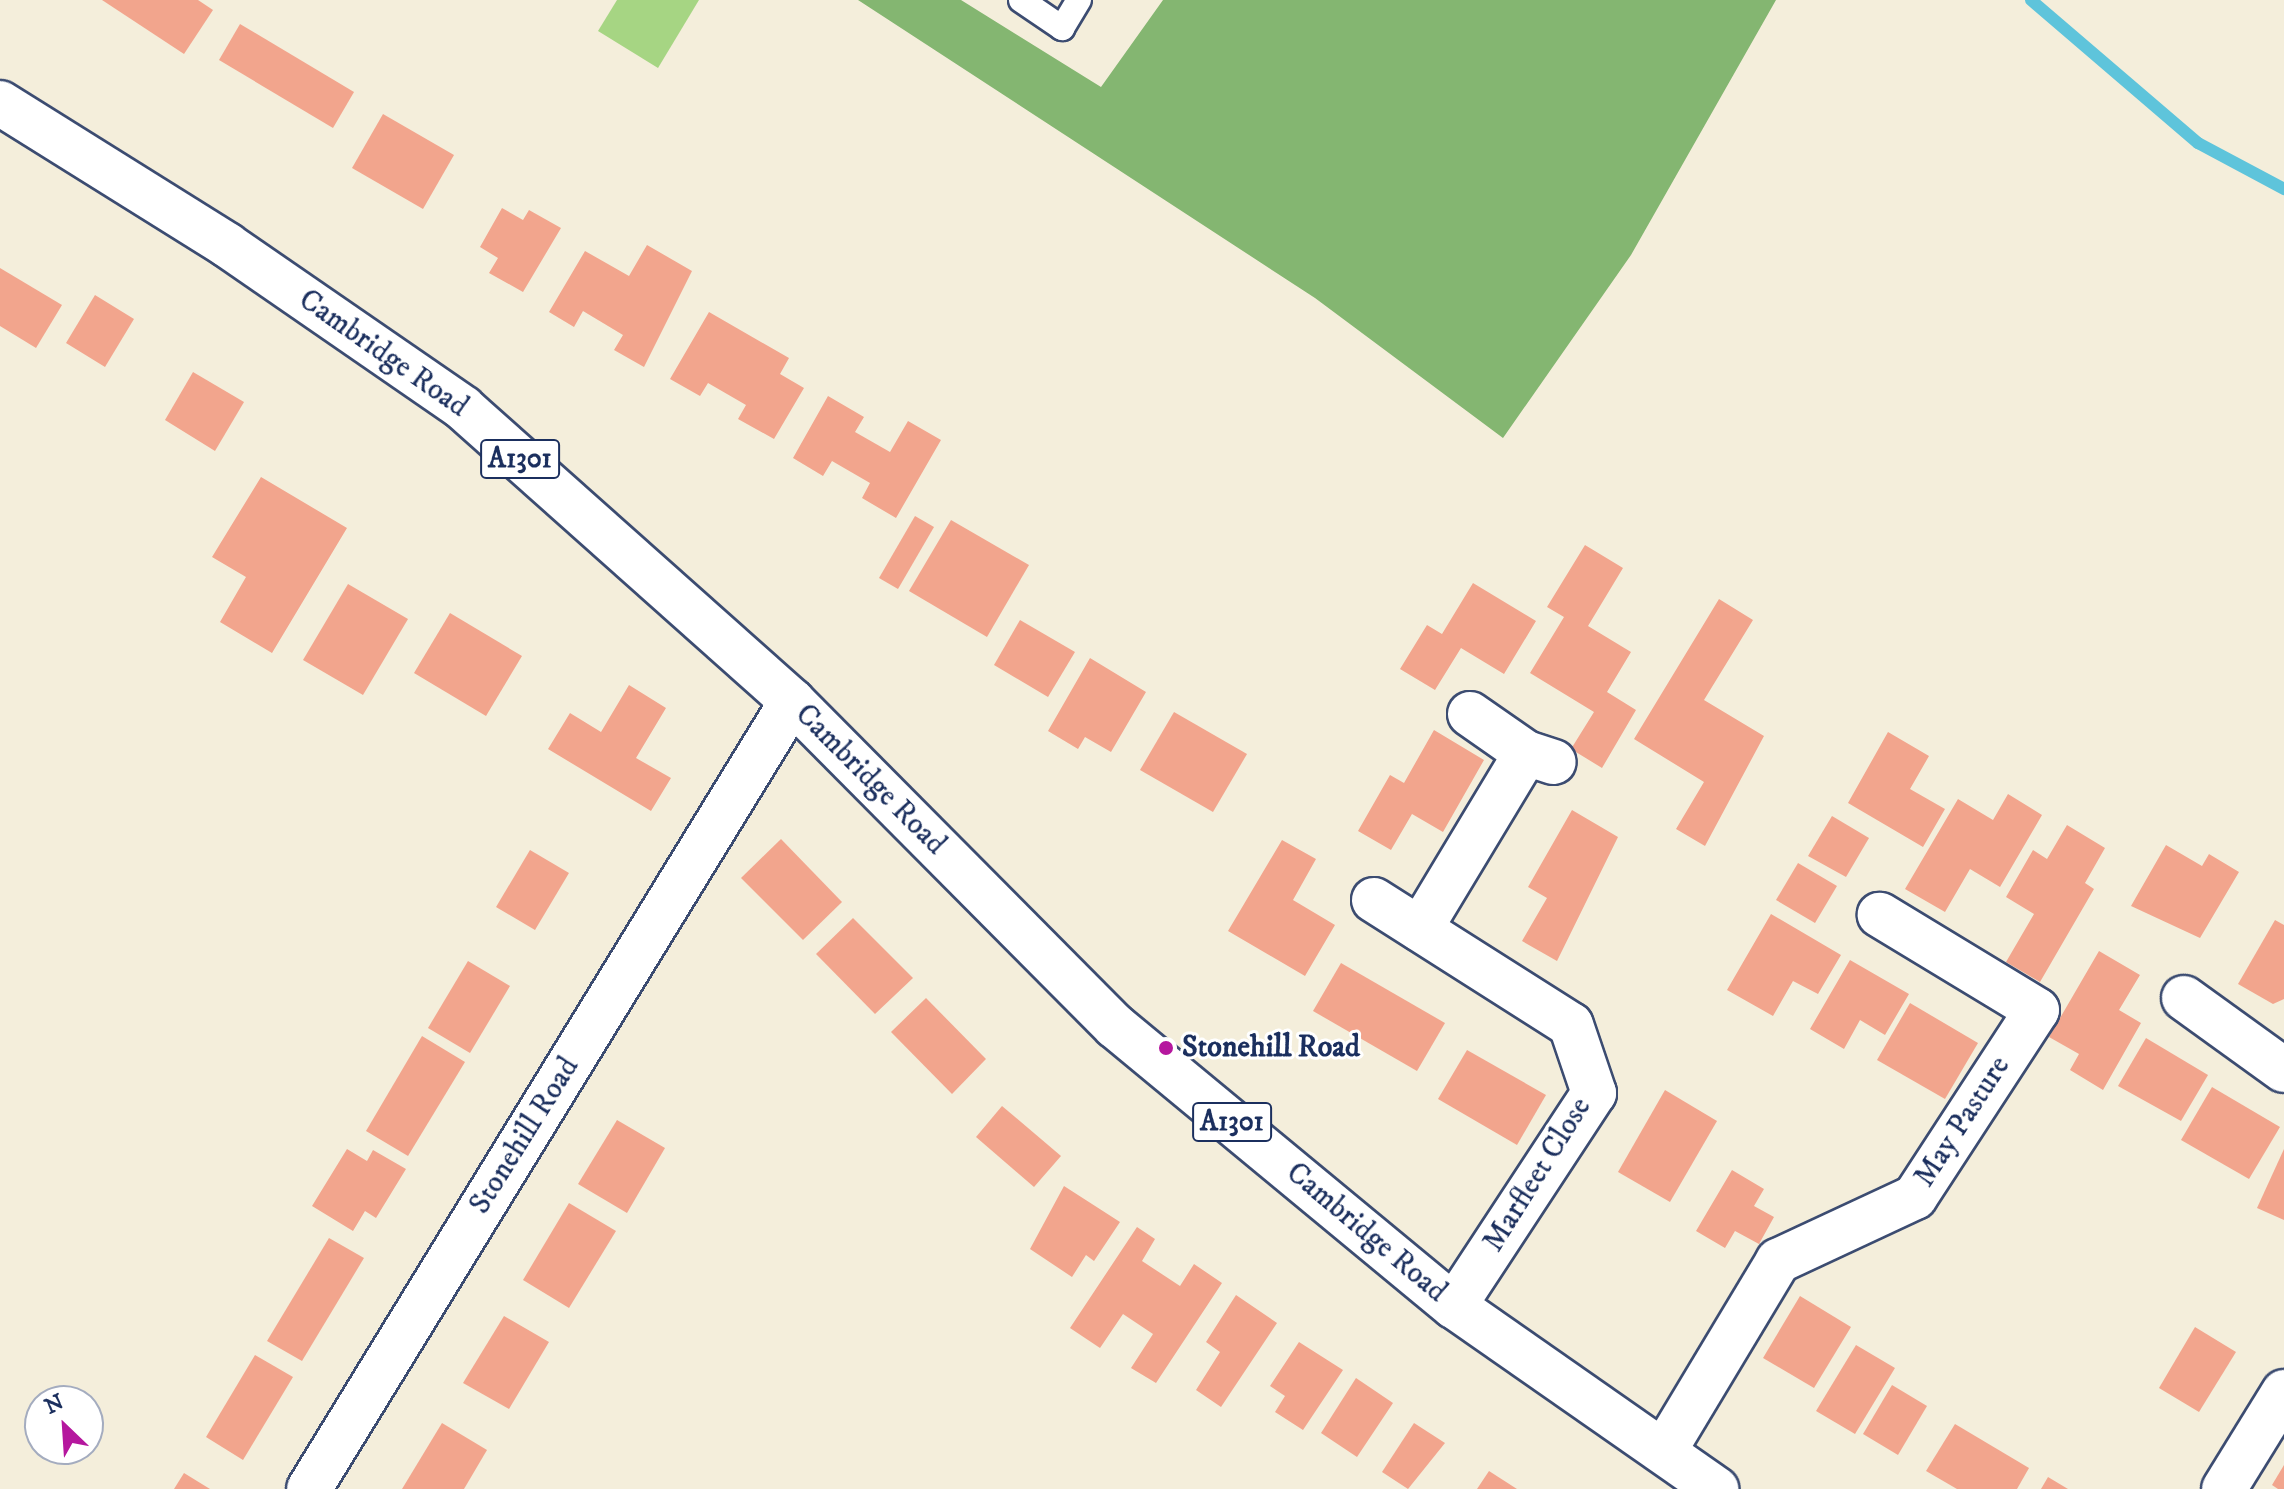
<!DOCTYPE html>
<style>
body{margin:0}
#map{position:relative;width:2284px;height:1489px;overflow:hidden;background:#f4eedb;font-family:"IM FELL DW Pica",serif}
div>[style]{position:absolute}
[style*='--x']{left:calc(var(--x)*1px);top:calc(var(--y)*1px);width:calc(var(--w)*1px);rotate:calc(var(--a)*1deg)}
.green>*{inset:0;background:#a6d583}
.forest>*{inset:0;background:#84b671}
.stream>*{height:12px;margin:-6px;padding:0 6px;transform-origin:6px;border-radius:6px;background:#5ec4db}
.building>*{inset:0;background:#f2a58d}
.roads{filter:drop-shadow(2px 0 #3c4c71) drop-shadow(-2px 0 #3c4c71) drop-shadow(0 2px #3c4c71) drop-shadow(0 -2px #3c4c71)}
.lane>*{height:24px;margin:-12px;padding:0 12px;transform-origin:12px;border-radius:12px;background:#fff}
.street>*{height:44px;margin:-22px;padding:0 22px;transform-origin:22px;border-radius:22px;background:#fff}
.primary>*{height:44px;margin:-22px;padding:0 22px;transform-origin:22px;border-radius:22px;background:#fff}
.dots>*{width:22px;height:22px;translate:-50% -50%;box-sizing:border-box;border:4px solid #fff;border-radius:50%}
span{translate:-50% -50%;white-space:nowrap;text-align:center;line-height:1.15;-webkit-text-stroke:6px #fff;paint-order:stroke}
.shield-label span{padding:2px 6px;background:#fff;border:2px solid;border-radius:6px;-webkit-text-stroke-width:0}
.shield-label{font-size:28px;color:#1b2f5e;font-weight:700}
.street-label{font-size:30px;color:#1b2f5e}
.poi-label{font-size:30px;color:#1b2f5e;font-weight:700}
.left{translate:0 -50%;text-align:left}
.north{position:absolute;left:24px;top:1385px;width:80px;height:80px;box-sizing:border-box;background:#fff;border:2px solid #a4acbf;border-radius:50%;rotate:335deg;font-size:22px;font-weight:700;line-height:32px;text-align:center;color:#1b2f5e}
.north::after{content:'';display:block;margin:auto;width:28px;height:36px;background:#b5179e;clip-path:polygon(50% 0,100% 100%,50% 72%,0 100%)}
</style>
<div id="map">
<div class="green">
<i style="clip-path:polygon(617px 0,699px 0,658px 68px,598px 31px)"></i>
</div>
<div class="forest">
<i style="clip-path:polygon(858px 0,961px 0,1101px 87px,1163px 0,1776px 0,1631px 255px,1503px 438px,1315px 298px)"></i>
</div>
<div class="stream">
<i style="--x:2031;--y:0;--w:220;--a:40.6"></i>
<i style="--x:2198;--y:143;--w:98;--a:28.1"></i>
</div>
<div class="building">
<i style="clip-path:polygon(102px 0,198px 0,213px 10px,184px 54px)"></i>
<i style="clip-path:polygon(240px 24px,354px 92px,333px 128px,219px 60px)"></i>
<i style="clip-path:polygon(383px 114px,454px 155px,423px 209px,352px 168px)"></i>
<i style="clip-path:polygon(502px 208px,523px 220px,529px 210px,561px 228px,523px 292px,489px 273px,498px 258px,480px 247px)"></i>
<i style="clip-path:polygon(647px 245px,692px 271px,644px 367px,614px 350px,623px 335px,583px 311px,574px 327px,549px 312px,585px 251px,629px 276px)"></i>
<i style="clip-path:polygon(0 268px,62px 305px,36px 348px,0 326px)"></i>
<i style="clip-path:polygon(95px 295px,134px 319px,105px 367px,66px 343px)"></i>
<i style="clip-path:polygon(709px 312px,789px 358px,780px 374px,804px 388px,774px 439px,738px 419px,746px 405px,708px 383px,700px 396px,670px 379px)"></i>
<i style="clip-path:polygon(193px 372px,244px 402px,215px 451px,165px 420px)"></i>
<i style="clip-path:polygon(828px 396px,864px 417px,855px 432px,890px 452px,908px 421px,941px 440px,896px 518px,862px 498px,870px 483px,832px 461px,823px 476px,793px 458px)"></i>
<i style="clip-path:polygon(261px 477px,347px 528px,272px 653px,220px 622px,246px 577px,212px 557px)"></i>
<i style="clip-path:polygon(915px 516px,934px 527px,898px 589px,879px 578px)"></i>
<i style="clip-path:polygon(951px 520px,1029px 565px,987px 637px,909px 591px)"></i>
<i style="clip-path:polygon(1585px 545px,1623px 568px,1588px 626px,1631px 652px,1607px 692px,1636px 710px,1602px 768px,1571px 749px,1594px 712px,1530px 673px,1564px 617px,1547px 607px)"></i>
<i style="clip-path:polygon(1473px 583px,1536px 621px,1504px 674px,1461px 648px,1435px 690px,1400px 669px,1427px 625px,1442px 634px)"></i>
<i style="clip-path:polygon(348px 584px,408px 619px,363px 695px,303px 660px)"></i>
<i style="clip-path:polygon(1719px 599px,1753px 620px,1704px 700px,1764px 736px,1705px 846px,1676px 829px,1704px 782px,1634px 739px)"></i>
<i style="clip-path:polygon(450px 613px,522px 656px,486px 716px,414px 673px)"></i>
<i style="clip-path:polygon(1020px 620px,1075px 652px,1048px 697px,994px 665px)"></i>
<i style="clip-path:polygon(1090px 658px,1146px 692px,1111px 752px,1085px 737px,1078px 749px,1048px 731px)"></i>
<i style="clip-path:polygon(629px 685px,666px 708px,636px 758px,671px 778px,651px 811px,548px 749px,570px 713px,601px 732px)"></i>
<i style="clip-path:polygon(1174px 712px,1247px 754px,1213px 812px,1140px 770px)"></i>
<i style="clip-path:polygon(1434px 730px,1484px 760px,1443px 832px,1412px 814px,1391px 850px,1358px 831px,1390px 775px,1404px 783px)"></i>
<i style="clip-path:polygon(1888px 732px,1929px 756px,1910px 789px,1945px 809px,1923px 847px,1848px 803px)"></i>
<i style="clip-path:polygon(2008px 794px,2042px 815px,2000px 887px,1970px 869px,1945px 912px,1905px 889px,1958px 799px,1993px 820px)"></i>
<i style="clip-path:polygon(1572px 810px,1618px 837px,1557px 961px,1522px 941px,1547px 898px,1528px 887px)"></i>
<i style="clip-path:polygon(1832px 816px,1869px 838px,1846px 877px,1808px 856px)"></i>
<i style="clip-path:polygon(2067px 825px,2105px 848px,2085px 883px,2094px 889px,2040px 982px,2006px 962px,2034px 914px,2006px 897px,2033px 850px,2047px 859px)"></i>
<i style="clip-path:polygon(781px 839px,842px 902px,803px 940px,741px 878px)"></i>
<i style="clip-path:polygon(1282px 840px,1316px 859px,1293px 900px,1335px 925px,1305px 976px,1228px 931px)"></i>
<i style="clip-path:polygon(2166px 845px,2202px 866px,2209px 854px,2239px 872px,2200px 938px,2131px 906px)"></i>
<i style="clip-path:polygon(530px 850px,569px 873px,535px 930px,496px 907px)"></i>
<i style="clip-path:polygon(1798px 863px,1837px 886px,1815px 923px,1776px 900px)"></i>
<i style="clip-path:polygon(1771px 914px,1841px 955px,1818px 994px,1793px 981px,1773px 1016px,1727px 990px)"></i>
<i style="clip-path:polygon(853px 918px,913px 978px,875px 1014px,816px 954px)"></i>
<i style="clip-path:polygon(2275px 920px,2284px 925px,2284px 999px,2273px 1004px,2238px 984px)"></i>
<i style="clip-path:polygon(2099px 951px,2140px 975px,2119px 1010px,2141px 1023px,2103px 1090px,2070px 1070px,2079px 1054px,2049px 1037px)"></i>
<i style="clip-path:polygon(1850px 960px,1909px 994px,1885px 1035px,1860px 1020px,1844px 1049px,1810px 1029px)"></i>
<i style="clip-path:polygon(468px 961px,510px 986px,470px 1053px,428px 1028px)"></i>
<i style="clip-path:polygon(1341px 963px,1445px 1023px,1417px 1071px,1313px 1011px)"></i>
<i style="clip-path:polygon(926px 998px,986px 1059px,952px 1094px,891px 1032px)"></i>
<i style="clip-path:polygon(1910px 1003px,1978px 1043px,1945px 1099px,1877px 1060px)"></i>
<i style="clip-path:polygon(422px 1036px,465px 1062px,408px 1156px,366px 1131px)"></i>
<i style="clip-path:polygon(2146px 1038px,2208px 1075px,2181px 1121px,2118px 1086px)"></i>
<i style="clip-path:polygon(1467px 1050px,1546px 1095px,1517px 1145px,1438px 1099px)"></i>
<i style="clip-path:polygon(2212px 1087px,2280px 1127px,2249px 1179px,2181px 1140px)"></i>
<i style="clip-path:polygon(1665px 1090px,1717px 1121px,1670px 1202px,1618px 1172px)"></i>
<i style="clip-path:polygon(1002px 1106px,1061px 1156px,1034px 1187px,976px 1137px)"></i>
<i style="clip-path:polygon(617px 1120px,665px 1148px,627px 1213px,578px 1184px)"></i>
<i style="clip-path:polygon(347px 1149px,367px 1161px,373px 1150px,406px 1169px,376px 1218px,365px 1211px,353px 1231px,312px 1206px)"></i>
<i style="clip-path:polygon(2284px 1149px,2284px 1220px,2257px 1208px)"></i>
<i style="clip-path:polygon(1732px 1170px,1764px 1189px,1754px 1206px,1774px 1217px,1759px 1244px,1735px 1231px,1725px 1248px,1696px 1231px)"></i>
<i style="clip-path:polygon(1064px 1186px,1120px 1222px,1094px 1261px,1086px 1255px,1072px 1277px,1030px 1249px)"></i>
<i style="clip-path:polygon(569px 1203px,616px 1231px,569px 1308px,523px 1280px)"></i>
<i style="clip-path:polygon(1137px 1227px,1155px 1239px,1142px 1261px,1180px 1286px,1194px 1264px,1222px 1283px,1156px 1383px,1131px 1368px,1153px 1334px,1123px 1314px,1100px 1348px,1070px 1328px)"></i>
<i style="clip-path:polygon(329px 1238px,364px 1258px,302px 1361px,267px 1341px)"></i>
<i style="clip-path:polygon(1236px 1295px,1277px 1323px,1221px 1407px,1196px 1390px,1220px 1352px,1206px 1342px)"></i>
<i style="clip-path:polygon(1800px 1296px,1851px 1327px,1814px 1388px,1763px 1358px)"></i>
<i style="clip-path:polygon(504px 1316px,549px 1342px,509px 1409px,463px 1383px)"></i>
<i style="clip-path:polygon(2195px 1327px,2236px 1352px,2199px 1412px,2159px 1388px)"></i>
<i style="clip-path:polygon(1299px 1342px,1343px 1370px,1303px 1430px,1275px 1412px,1285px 1396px,1270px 1386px)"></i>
<i style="clip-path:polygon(1856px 1345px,1895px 1368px,1855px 1434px,1816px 1411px)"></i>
<i style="clip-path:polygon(255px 1355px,293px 1377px,243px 1460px,206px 1437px)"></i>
<i style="clip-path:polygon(1356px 1378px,1393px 1403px,1357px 1457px,1321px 1433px)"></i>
<i style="clip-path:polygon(1892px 1385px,1927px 1406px,1898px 1455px,1863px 1434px)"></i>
<i style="clip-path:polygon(442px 1423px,487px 1450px,464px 1489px,402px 1489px)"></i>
<i style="clip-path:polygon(1414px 1423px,1445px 1443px,1408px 1489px,1382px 1472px)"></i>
<i style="clip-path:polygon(1955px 1424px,2029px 1468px,2017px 1489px,1957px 1489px,1926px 1471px)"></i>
<i style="clip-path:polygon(2284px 1465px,2284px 1489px,2278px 1489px,2272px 1485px)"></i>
<i style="clip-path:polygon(1489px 1471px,1517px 1489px,1477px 1489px)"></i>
<i style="clip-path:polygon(184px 1473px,210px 1489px,174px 1489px)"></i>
<i style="clip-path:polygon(2048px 1477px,2068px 1489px,2041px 1489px)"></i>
</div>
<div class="roads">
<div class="lane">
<i style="--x:1021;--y:0;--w:50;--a:34.3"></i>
<i style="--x:1062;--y:28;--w:33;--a:-59"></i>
</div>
<div class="street">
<i style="--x:1470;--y:714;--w:68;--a:34.9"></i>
<i style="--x:1526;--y:753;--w:29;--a:18"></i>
<i style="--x:1374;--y:900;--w:233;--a:32.4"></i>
<i style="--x:1571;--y:1025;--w:72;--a:71.3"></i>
<i style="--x:1594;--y:1093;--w:255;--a:123.3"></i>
<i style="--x:1420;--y:929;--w:205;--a:-58.9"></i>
<i style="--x:2184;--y:998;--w:123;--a:35.8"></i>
<i style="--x:1664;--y:1451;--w:222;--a:-59"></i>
<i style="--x:1778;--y:1261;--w:151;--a:-25"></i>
<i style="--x:1915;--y:1197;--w:223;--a:-56.9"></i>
<i style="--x:2037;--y:1010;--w:184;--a:-148.8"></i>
<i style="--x:309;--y:1489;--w:924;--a:-58.49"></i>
<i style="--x:2224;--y:1489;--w:114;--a:-58.3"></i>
</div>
<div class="primary">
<i style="--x:0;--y:103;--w:268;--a:32"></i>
<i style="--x:227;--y:245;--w:287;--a:34.6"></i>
<i style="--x:463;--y:408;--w:441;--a:41.7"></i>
<i style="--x:792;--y:701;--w:458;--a:45.2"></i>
<i style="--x:1115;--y:1026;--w:440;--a:39.6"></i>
<i style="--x:1454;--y:1306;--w:320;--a:34.9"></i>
</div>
</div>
<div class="dots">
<i style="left:1166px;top:1048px;background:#b5179e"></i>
</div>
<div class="shield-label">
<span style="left:520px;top:459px">A1301</span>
<span style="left:1232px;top:1122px">A1301</span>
</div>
<div class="street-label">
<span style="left:383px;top:354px;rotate:35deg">Cambridge Road</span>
<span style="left:870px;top:780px;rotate:45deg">Cambridge Road</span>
<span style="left:1963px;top:1122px;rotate:-57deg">May Pasture</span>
<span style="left:525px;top:1136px;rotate:-58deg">Stonehill Road</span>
<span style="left:1538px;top:1175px;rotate:-58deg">Marfleet Close</span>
<span style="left:1366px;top:1233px;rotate:40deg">Cambridge Road</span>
</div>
<div class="poi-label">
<span class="left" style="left:1182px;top:1048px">Stonehill Road</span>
</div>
<div class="north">N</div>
</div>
